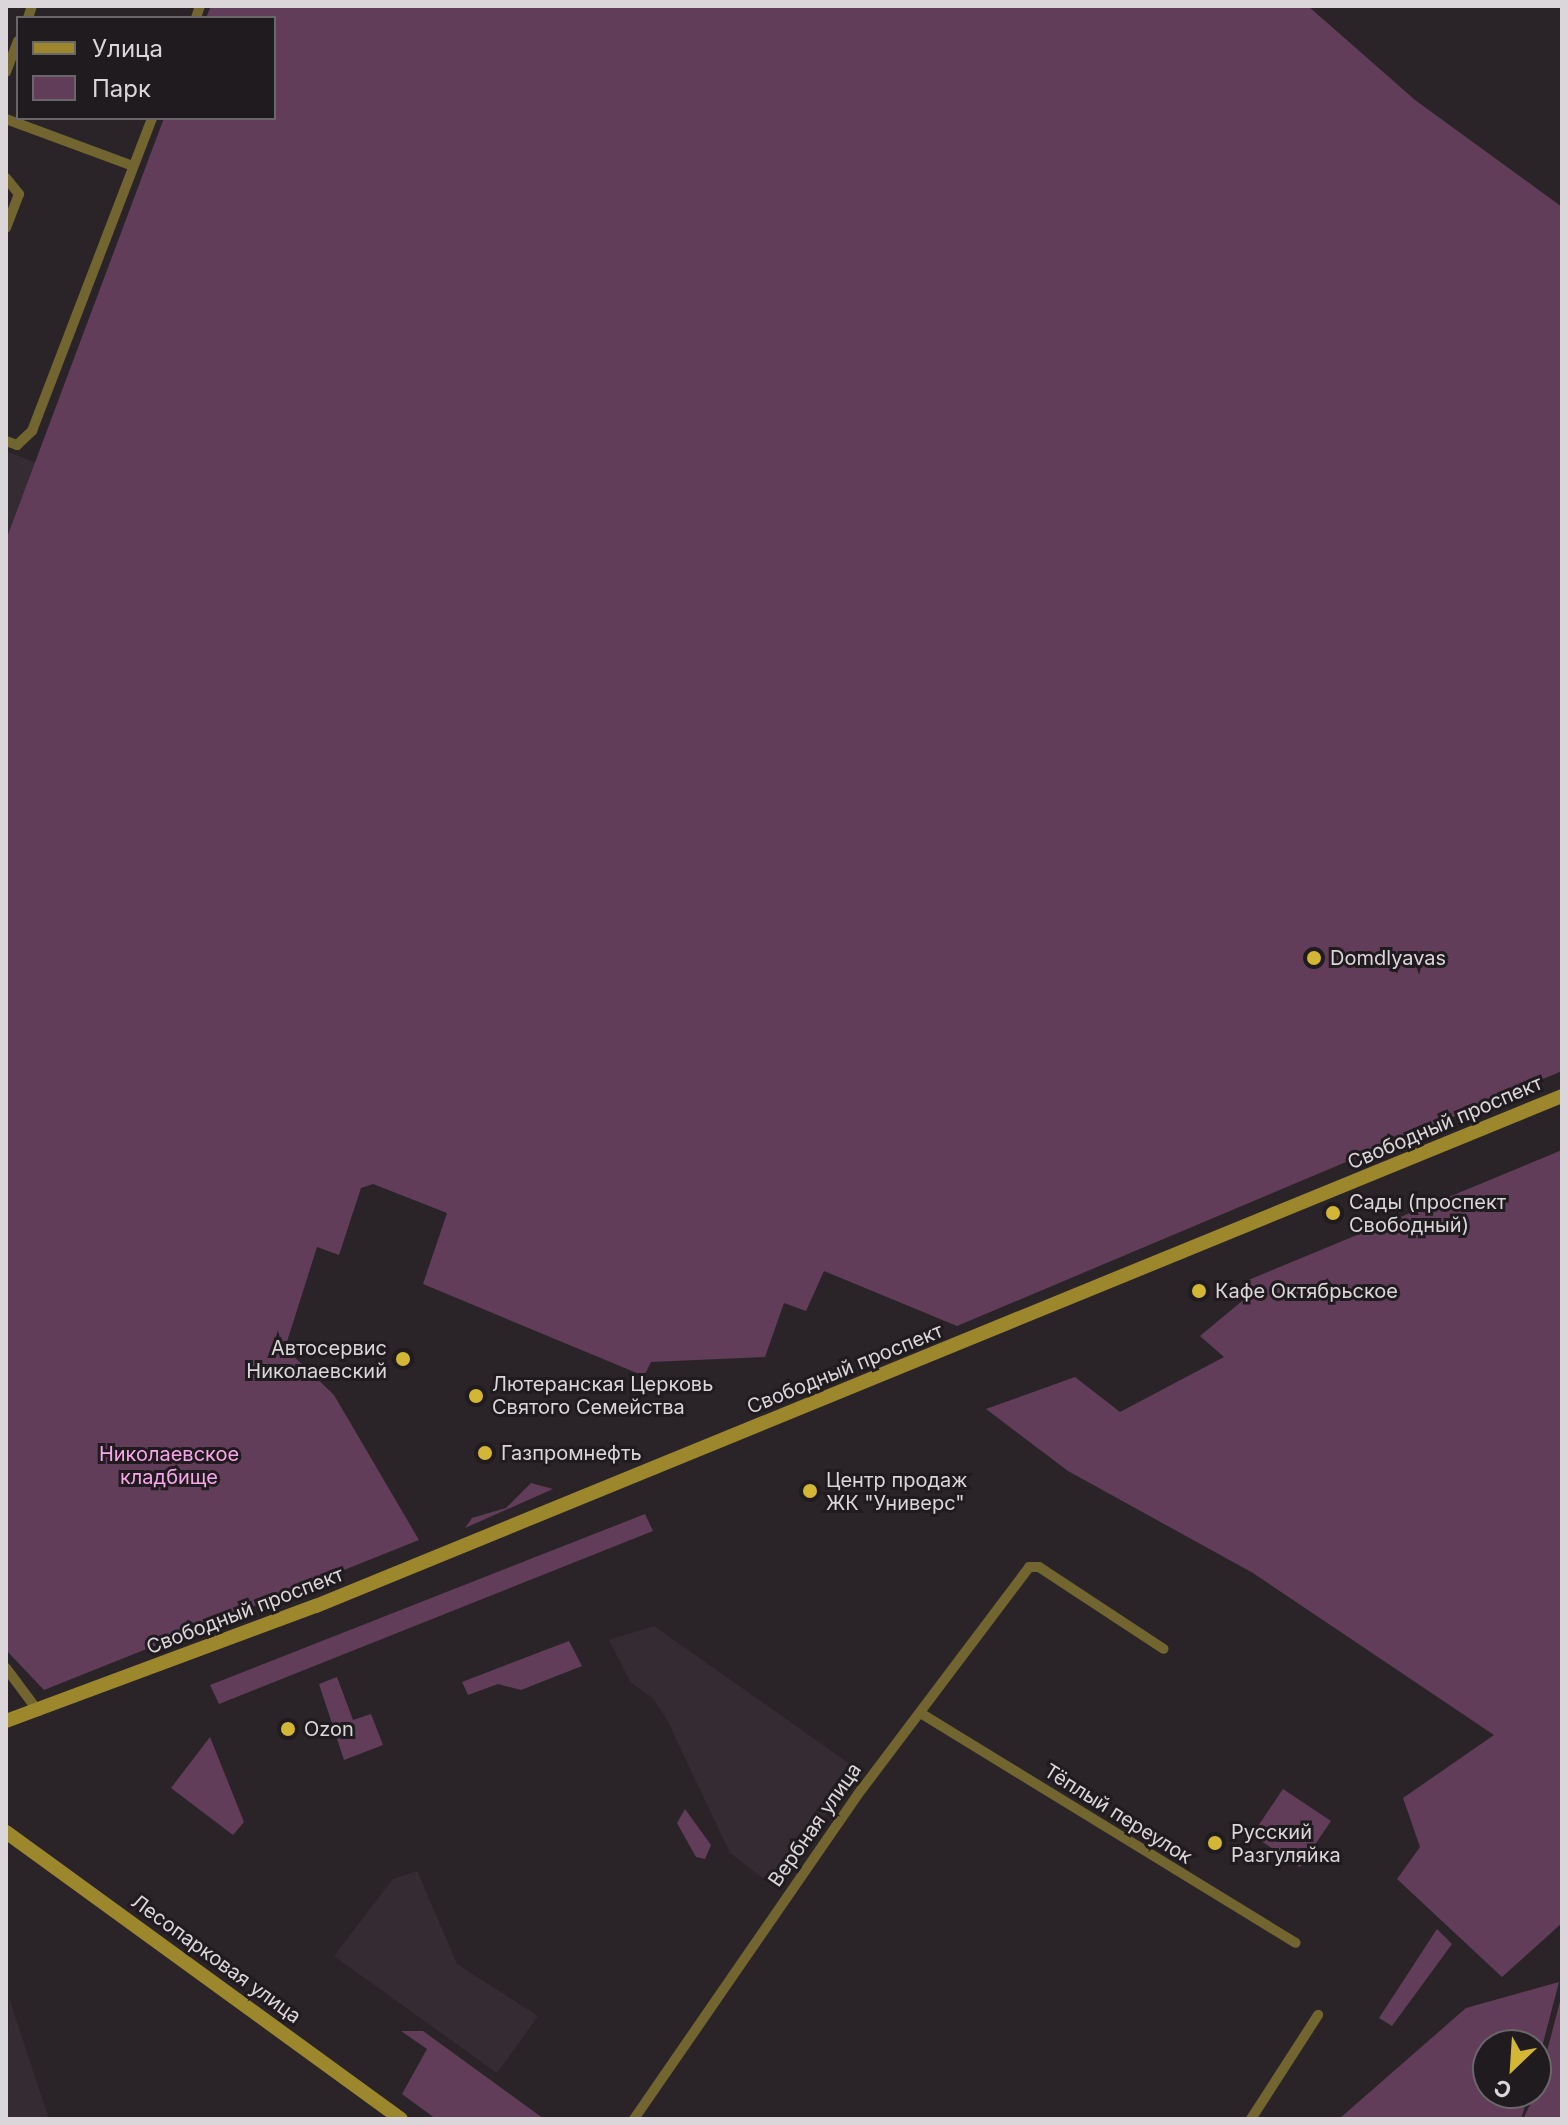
<!DOCTYPE html>
<meta charset="utf-8">
<style>
body{margin:0}
#map{position:relative;width:1568px;height:2125px;overflow:hidden;background:#2a2428;font-family:Inter,sans-serif}
div>[style]{position:absolute}
[style*='--x']{left:calc(var(--x)*1px);top:calc(var(--y)*1px);width:calc(var(--w)*1px);rotate:calc(var(--a)*1deg)}
.built>*{inset:0;background:#352b33}
.green>*{inset:0;background:#613d5a}
.minor>*{height:10px;margin:-5px;padding:0 5px;transform-origin:5px;border-radius:5px;background:#726530}
.secondary>*{height:14px;margin:-7px;padding:0 7px;transform-origin:7px;border-radius:7px;background:#9d872c}
.dots>*{width:22px;height:22px;translate:-50% -50%;box-sizing:border-box;border:4px solid #201b1f;border-radius:50%}
span{translate:-50% -50%;white-space:nowrap;text-align:center;line-height:1.15;-webkit-text-stroke:6px #201b1f;paint-order:stroke}
.poi-label{font-size:20px;color:#dad6d9}
.left{translate:0 -50%;text-align:left}
.right{translate:-100% -50%;text-align:right}
.street-label{font-size:20px;color:#dad6d9}
.park-label{font-size:20px;color:#faa4ea}
.frame{position:absolute;inset:0;border:8px solid #dad6d9;pointer-events:none}
.legend{position:absolute;left:16px;top:16px;width:260px;height:104px;box-sizing:border-box;background:#201b1f;border:2px solid #6a6669;margin:0;padding:10px 14px;list-style:none;font-size:24px;color:#dad6d9}
.legend li{display:flex;align-items:center;gap:16px;height:40px}
.legend b{width:40px;border:2px solid #6a6669}
.north{position:absolute;left:1472px;top:2029px;width:80px;height:80px;box-sizing:border-box;background:#201b1f;border:2px solid #6a6669;border-radius:50%;rotate:205deg;font-size:22px;font-weight:700;line-height:32px;text-align:center;color:#dad6d9}
.north::after{content:'';display:block;margin:auto;width:28px;height:36px;background:#d4b635;clip-path:polygon(50% 0,100% 100%,50% 72%,0 100%)}
</style>
<div id="map">
<div class="built">
<i style="clip-path:polygon(6px 451px,37px 463px,6px 540px)"></i>
<i style="clip-path:polygon(654px 1626px,864px 1774px,845px 1788px,773px 1886px,730px 1853px,668px 1722px,653px 1698px,631px 1683px,609px 1640px)"></i>
<i style="clip-path:polygon(417px 1871px,457px 1964px,538px 2016px,497px 2073px,334px 1956px,393px 1879px)"></i>
<i style="clip-path:polygon(9px 1998px,49px 2119px,6px 2119px)"></i>
</div>
<div class="green">
<i style="clip-path:polygon(211px 6px,1308px 6px,1415px 100px,1562px 207px,1562px 1071px,957px 1326px,824px 1271px,806px 1311px,784px 1303px,765px 1357px,651px 1362px,644px 1376px,423px 1284px,447px 1213px,373px 1184px,361px 1188px,339px 1255px,317px 1247px,285px 1348px,334px 1395px,419px 1540px,44px 1690px,6px 1650px,6px 540px,164px 118px,274px 118px,274px 18px,206px 18px)"></i>
<i style="clip-path:polygon(1562px 1150px,1562px 1923px,1502px 1977px,1397px 1879px,1420px 1847px,1403px 1798px,1494px 1735px,1253px 1573px,1068px 1471px,986px 1409px,1075px 1377px,1120px 1412px,1224px 1357px,1200px 1336px,1253px 1292px,1246px 1281px)"></i>
<i style="clip-path:polygon(531px 1483px,553px 1489px,465px 1528px,472px 1518px,506px 1508px)"></i>
<i style="clip-path:polygon(645px 1514px,653px 1531px,219px 1704px,210px 1685px)"></i>
<i style="clip-path:polygon(569px 1641px,582px 1666px,521px 1690px,498px 1684px,468px 1695px,462px 1682px)"></i>
<i style="clip-path:polygon(337px 1677px,353px 1720px,371px 1714px,383px 1745px,344px 1760px,319px 1684px)"></i>
<i style="clip-path:polygon(210px 1737px,244px 1822px,233px 1835px,171px 1788px)"></i>
<i style="clip-path:polygon(1283px 1789px,1331px 1821px,1300px 1867px,1252px 1835px)"></i>
<i style="clip-path:polygon(685px 1809px,711px 1845px,705px 1859px,696px 1857px,677px 1823px)"></i>
<i style="clip-path:polygon(1437px 1929px,1452px 1944px,1392px 2026px,1379px 2018px)"></i>
<i style="clip-path:polygon(1559px 1982px,1536px 2070px,1536px 2045px,1488px 2045px,1488px 2093px,1529px 2093px,1521px 2119px,1339px 2119px,1466px 2008px)"></i>
<i style="clip-path:polygon(1562px 1994px,1562px 2119px,1523px 2119px,1536px 2093px)"></i>
<i style="clip-path:polygon(401px 2031px,423px 2031px,544px 2119px,436px 2119px,402px 2094px,427px 2049px)"></i>
</div>
<div class="minor">
<i style="--x:28;--y:18;--w:13;--a:-72"></i>
<i style="--x:196;--y:18;--w:13;--a:-72"></i>
<i style="--x:6;--y:72;--w:33;--a:-69"></i>
<i style="--x:6;--y:119;--w:135;--a:20.3"></i>
<i style="--x:6;--y:178;--w:21;--a:51"></i>
<i style="--x:19;--y:194;--w:36;--a:111"></i>
<i style="--x:6;--y:441;--w:12;--a:20"></i>
<i style="--x:17;--y:445;--w:21;--a:-43"></i>
<i style="--x:32;--y:431;--w:335;--a:-69"></i>
<i style="--x:6;--y:1668;--w:54;--a:53.3"></i>
<i style="--x:922;--y:1714;--w:438;--a:31.5"></i>
<i style="--x:634;--y:2119;--w:401;--a:-55.4"></i>
<i style="--x:862;--y:1789;--w:278;--a:-53"></i>
<i style="--x:1029;--y:1567;--w:10;--a:0"></i>
<i style="--x:1039;--y:1567;--w:149;--a:33.3"></i>
<i style="--x:1251;--y:2119;--w:124;--a:-57.2"></i>
</div>
<div class="secondary">
<i style="--x:6;--y:1721;--w:331;--a:-20.4"></i>
<i style="--x:316;--y:1606;--w:1346;--a:-22.26"></i>
<i style="--x:6;--y:1832;--w:488;--a:36"></i>
</div>
<div class="dots">
<i style="left:1314px;top:958px;background:#d4b635"></i>
<i style="left:1333px;top:1213px;background:#d4b635"></i>
<i style="left:1199px;top:1291px;background:#d4b635"></i>
<i style="left:403px;top:1359px;background:#d4b635"></i>
<i style="left:476px;top:1396px;background:#d4b635"></i>
<i style="left:485px;top:1453px;background:#d4b635"></i>
<i style="left:810px;top:1491px;background:#d4b635"></i>
<i style="left:288px;top:1729px;background:#d4b635"></i>
<i style="left:1215px;top:1843px;background:#d4b635"></i>
</div>
<div class="poi-label">
<span class="left" style="left:1330px;top:958px">Domdlyavas</span>
<span class="left" style="left:1349px;top:1214px">Сады (проспект<br>Свободный)</span>
<span class="left" style="left:1215px;top:1291px">Кафе Октябрьское</span>
<span class="right" style="left:387px;top:1360px">Автосервис<br>Николаевский</span>
<span class="left" style="left:492px;top:1396px">Лютеранская Церковь<br>Святого Семейства</span>
<span class="left" style="left:501px;top:1453px">Газпромнефть</span>
<span class="left" style="left:826px;top:1492px">Центр продаж<br>ЖК "Универс"</span>
<span class="left" style="left:304px;top:1729px">Ozon</span>
<span class="left" style="left:1231px;top:1844px">Русский<br>Разгуляйка</span>
</div>
<div class="street-label">
<span style="left:1445px;top:1123px;rotate:-23deg">Свободный проспект</span>
<span style="left:845px;top:1369px;rotate:-22deg">Свободный проспект</span>
<span style="left:245px;top:1611px;rotate:-21deg">Свободный проспект</span>
<span style="left:1118px;top:1814px;rotate:32deg">Тёплый переулок</span>
<span style="left:815px;top:1825px;rotate:-55deg">Вербная улица</span>
<span style="left:216px;top:1959px;rotate:36deg">Лесопарковая улица</span>
</div>
<div class="park-label">
<span style="left:169px;top:1466px">Николаевское<br>кладбище</span>
</div>
<div class="frame"></div>
<ul class="legend">
<li><b style="height:10px;background:#9d872c"></b>Улица</li>
<li><b style="height:22px;background:#613d5a"></b>Парк</li>
</ul>
<div class="north">С</div>
</div>
